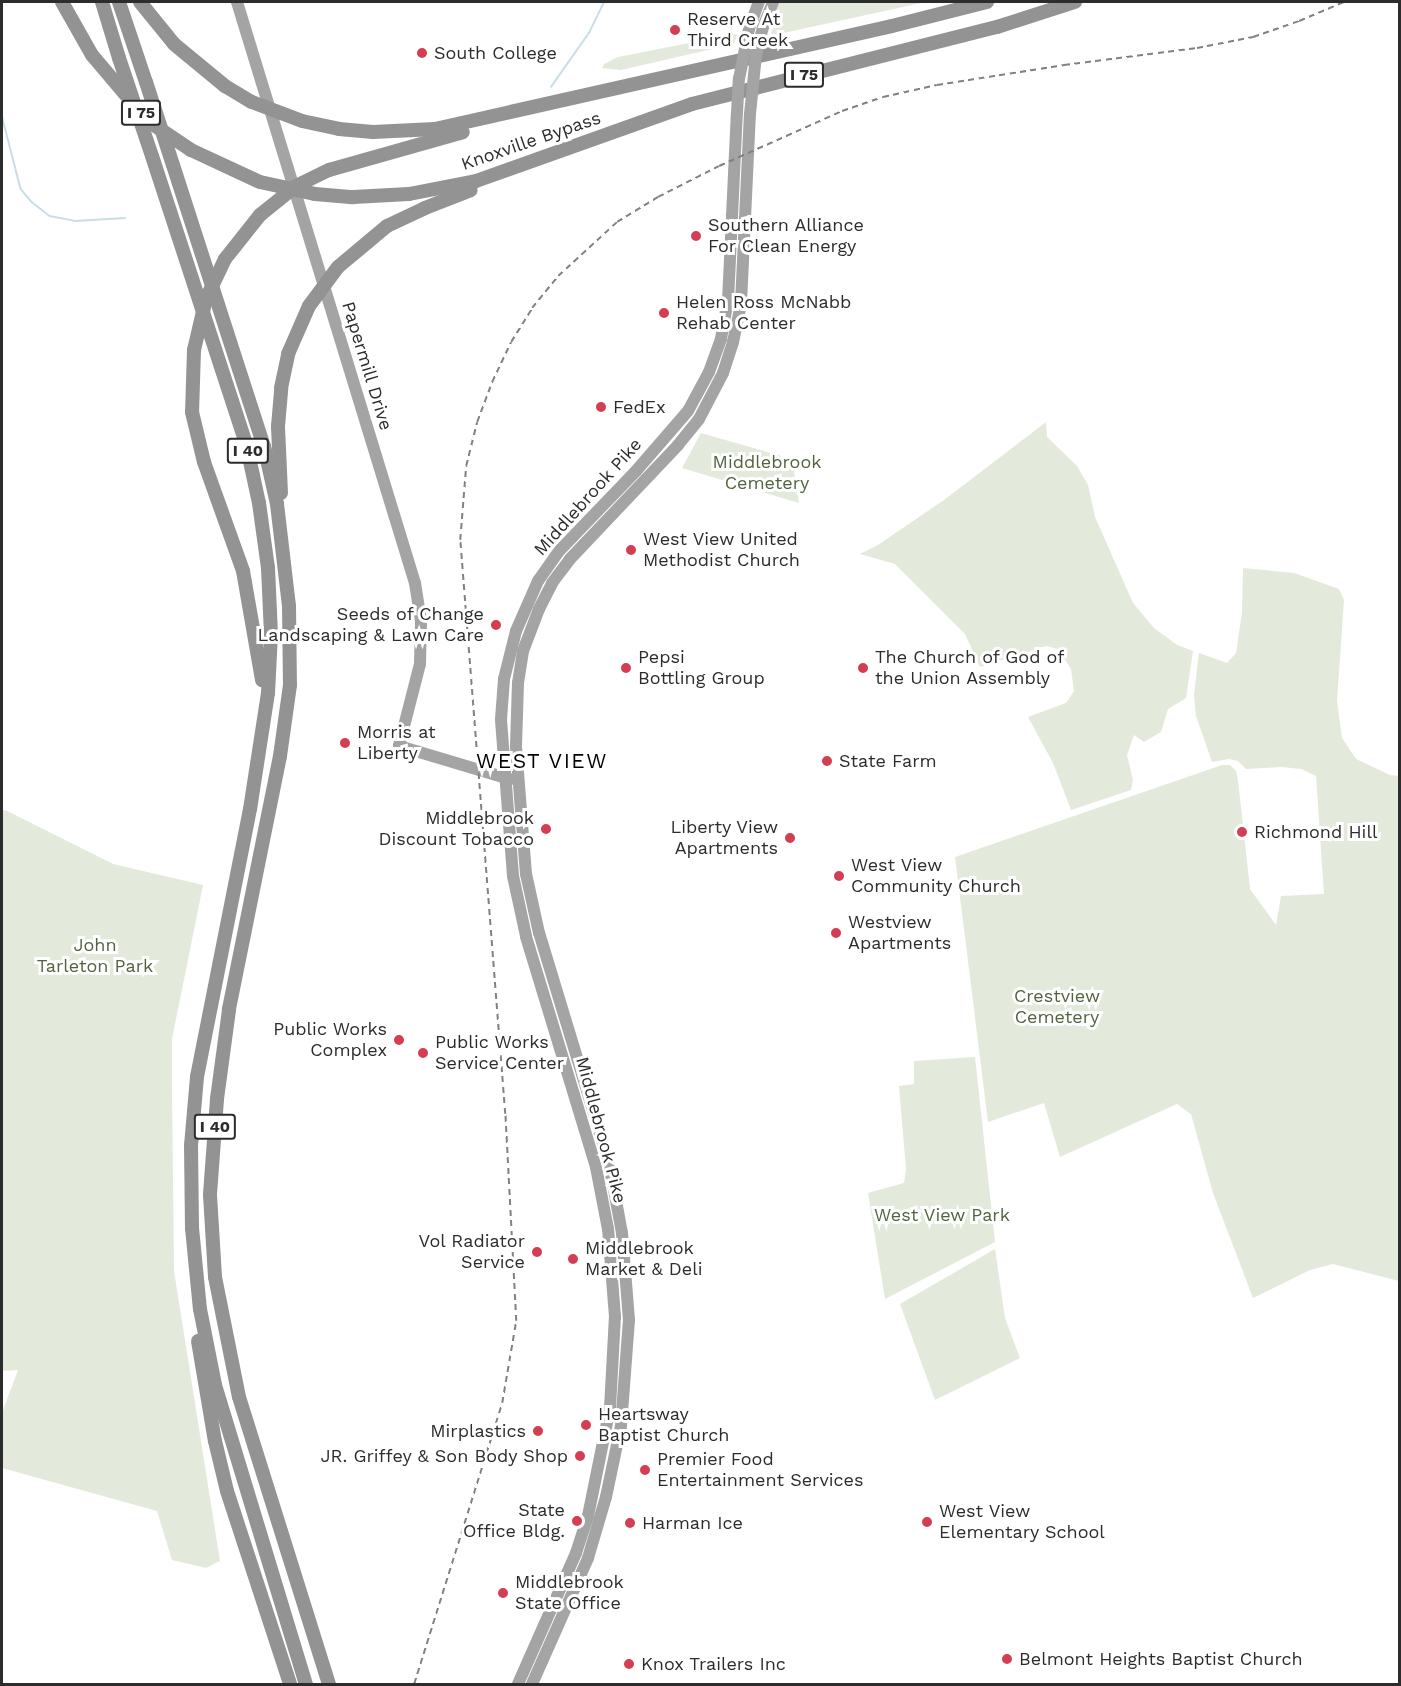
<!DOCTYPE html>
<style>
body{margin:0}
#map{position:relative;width:1401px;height:1686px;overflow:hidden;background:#fff;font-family:"Work Sans",sans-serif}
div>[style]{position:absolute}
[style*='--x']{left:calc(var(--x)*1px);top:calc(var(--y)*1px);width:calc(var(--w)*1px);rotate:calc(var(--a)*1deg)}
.green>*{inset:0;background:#e3e9db}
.stream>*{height:1.5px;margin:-0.75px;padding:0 0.75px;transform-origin:0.75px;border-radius:0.75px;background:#c9dde7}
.major>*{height:12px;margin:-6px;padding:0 6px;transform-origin:6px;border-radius:6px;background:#a4a4a4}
.highway>*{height:14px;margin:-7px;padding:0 7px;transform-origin:7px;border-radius:7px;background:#939393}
.rail>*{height:1.5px;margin-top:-0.75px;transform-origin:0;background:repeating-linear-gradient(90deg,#818181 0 6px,transparent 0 10.5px)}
.major-bridge>*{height:12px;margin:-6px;padding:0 6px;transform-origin:6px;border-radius:6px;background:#a4a4a4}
.highway-bridge>*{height:14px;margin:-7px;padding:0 7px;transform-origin:7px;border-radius:7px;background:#939393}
.dots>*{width:16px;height:16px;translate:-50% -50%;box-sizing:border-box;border:3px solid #fff;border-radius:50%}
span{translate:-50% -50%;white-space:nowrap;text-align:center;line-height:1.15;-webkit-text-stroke:6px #fff;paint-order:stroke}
.shield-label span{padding:2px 4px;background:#fff;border:2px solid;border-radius:4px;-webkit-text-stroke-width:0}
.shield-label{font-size:16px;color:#2c2c2c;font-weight:700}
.poi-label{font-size:18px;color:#2c2c2c}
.left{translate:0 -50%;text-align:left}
.right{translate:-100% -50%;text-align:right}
.street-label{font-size:18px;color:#2c2c2c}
.park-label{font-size:18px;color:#52633e}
.quarter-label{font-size:21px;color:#000;letter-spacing:1.5px}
.frame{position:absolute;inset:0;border:3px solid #2c2c2c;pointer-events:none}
</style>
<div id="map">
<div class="green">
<i style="clip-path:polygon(780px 2px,926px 2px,774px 35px,771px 33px,775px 24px,771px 24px)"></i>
<i style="clip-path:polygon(735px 34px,737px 35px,734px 44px,621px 70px,602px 68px,604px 64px,618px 57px)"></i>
<i style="clip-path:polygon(1046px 422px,1047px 437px,1077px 466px,1088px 485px,1095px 517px,1133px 603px,1154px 628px,1177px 645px,1193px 651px,1186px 698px,1168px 709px,1161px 732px,1144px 742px,1134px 735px,1127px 755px,1133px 780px,1131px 790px,1071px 810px,1053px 763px,1028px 717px,1066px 703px,1074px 691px,1071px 669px,1058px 649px,1046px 646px,980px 667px,965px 634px,895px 564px,860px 554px,878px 545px,944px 500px)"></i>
<i style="clip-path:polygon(701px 433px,792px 459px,799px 503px,682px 468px)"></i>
<i style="clip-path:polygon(1243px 568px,1294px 573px,1339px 589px,1344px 600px,1337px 701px,1342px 738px,1356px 759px,1390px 775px,1400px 776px,1399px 1281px,1333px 1264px,1310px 1270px,1253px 1298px,1213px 1193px,1191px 1114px,1177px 1104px,1060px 1157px,1044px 1103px,988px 1122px,955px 857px,1222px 765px,1230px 765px,1236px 771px,1238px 781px,1250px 889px,1276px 925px,1281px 896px,1324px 894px,1316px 776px,1301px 769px,1282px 767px,1246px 769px,1238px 761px,1229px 759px,1212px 762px,1196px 716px,1194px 695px,1199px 653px,1227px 663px,1236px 653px,1242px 612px)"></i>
<i style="clip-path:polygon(5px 810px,113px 864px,203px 885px,172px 1039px,172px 1091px,174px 1271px,220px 1561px,206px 1568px,172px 1560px,157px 1511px,2px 1468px,2px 1413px,18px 1370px,2px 1371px,2px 811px)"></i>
<i style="clip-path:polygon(975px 1057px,995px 1242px,885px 1299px,868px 1193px,904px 1183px,906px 1169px,899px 1086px,914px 1084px,914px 1061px)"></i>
<i style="clip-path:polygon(995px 1249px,1005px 1318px,1020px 1358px,935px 1400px,900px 1304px)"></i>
</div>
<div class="stream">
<i style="--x:551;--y:87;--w:66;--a:-54.9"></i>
<i style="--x:589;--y:33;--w:34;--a:-64"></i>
<i style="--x:2;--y:115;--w:76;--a:75.6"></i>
<i style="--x:21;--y:189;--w:17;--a:50"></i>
<i style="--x:32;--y:202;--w:23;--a:38"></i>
<i style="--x:50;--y:216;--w:25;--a:11"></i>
<i style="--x:75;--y:221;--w:50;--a:-3.4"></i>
</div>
<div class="major">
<i style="--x:237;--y:2;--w:608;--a:72.97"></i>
<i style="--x:415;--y:583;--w:39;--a:81"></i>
<i style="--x:421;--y:622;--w:42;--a:91.4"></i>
<i style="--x:420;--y:664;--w:85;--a:104.4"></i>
<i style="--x:399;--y:746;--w:116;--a:16.6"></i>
<i style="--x:763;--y:27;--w:27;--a:-68"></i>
<i style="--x:749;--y:29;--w:29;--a:-70"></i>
<i style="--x:518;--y:1684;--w:143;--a:-66.1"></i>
<i style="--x:576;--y:1553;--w:39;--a:-72"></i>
<i style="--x:588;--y:1516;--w:110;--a:-78.5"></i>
<i style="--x:610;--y:1408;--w:91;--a:-86.9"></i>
<i style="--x:615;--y:1317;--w:88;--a:-94.5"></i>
<i style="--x:608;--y:1229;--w:63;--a:-101"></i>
<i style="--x:596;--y:1167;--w:241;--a:-106.9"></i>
<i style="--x:526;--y:936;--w:61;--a:-102.2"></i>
<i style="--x:513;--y:876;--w:157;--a:-94.4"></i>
<i style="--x:501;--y:719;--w:40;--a:-85.7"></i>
<i style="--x:504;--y:679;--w:49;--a:-76"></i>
<i style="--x:516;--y:631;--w:55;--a:-66.3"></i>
<i style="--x:538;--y:581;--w:38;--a:-55"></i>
<i style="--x:560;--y:550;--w:110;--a:-46.1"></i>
<i style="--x:636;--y:471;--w:79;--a:-49.1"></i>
<i style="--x:688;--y:411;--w:44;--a:-61.7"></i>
<i style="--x:709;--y:372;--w:35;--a:-70"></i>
<i style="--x:721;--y:339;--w:39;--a:-80"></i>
<i style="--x:728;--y:301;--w:188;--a:-87.3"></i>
<i style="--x:532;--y:1684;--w:138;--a:-66"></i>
<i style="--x:588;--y:1558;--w:64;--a:-73.6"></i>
<i style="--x:606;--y:1497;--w:73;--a:-78.1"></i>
<i style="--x:621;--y:1426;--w:106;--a:-85.7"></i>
<i style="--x:629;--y:1320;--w:87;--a:-94.6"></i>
<i style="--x:622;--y:1233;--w:71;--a:-100.5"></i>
<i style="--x:609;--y:1163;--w:240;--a:-106.9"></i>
<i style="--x:539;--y:933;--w:60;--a:-102.4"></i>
<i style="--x:526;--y:874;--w:128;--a:-94.5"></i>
<i style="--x:516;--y:746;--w:63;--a:-88.2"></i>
<i style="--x:518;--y:683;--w:32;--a:-81"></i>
<i style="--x:523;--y:651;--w:45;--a:-69.1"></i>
<i style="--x:539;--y:609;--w:29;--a:-63"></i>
<i style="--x:552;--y:583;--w:30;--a:-53"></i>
<i style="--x:570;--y:559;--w:157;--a:-46.5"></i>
<i style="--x:678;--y:445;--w:33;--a:-51"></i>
<i style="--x:699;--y:419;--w:52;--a:-62.4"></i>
<i style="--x:723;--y:373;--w:33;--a:-72"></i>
<i style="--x:733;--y:342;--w:40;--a:-78"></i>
<i style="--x:741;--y:303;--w:189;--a:-87.3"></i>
</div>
<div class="highway">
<i style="--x:62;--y:2;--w:61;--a:60.5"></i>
<i style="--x:92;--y:55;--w:87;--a:49.7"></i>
<i style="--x:148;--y:121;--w:52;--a:34"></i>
<i style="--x:191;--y:150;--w:76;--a:24.9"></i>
<i style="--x:102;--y:2;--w:59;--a:73.1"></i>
<i style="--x:119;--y:2;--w:84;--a:71.4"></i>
<i style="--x:140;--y:2;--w:54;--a:51"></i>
<i style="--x:174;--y:44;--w:66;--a:39.5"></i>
<i style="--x:302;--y:121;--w:38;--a:12"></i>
<i style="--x:339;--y:129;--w:34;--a:5"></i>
<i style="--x:373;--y:132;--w:62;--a:-2.8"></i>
<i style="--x:435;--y:129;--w:468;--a:-12.7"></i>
<i style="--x:892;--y:26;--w:98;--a:-14.2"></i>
<i style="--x:152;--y:156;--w:302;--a:71.9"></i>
<i style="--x:246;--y:443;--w:61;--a:77.8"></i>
<i style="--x:259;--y:503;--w:66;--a:82.1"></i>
<i style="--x:268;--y:568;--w:66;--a:87.4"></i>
<i style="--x:271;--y:634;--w:59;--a:92.9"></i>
<i style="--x:268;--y:693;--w:117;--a:98.8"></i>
<i style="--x:250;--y:809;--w:273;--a:101.2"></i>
<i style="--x:197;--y:1077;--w:68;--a:95"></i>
<i style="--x:191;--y:1145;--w:83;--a:89.3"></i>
<i style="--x:192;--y:1228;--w:81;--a:84.4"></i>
<i style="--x:200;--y:1309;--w:77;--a:78.8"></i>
<i style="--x:215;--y:1385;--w:313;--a:73.1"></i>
<i style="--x:173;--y:165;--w:295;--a:72.1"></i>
<i style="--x:264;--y:446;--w:59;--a:77.4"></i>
<i style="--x:277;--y:504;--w:103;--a:83.3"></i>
<i style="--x:289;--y:606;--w:79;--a:89.3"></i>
<i style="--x:290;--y:685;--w:72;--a:98"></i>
<i style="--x:280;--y:756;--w:259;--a:101.4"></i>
<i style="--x:229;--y:1010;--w:90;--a:97.7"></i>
<i style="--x:217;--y:1099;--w:96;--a:94.2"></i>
<i style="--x:210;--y:1195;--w:82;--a:86.5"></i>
<i style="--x:215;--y:1277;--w:122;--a:78.7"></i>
<i style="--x:239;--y:1397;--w:301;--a:72.6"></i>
<i style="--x:329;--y:170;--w:139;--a:-15.8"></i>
<i style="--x:353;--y:197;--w:56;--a:-3.1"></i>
<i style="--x:409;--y:194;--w:68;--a:-11"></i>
<i style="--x:476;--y:181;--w:229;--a:-19.6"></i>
<i style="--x:692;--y:104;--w:315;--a:-14.2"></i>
<i style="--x:997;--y:27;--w:82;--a:-17.8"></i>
<i style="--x:225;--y:259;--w:56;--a:-51.5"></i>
<i style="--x:338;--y:267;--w:64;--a:-39.9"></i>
<i style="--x:387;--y:226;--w:42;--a:-25.3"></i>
<i style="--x:425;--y:208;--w:49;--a:-21.4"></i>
<i style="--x:194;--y:350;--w:62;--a:91.8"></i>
<i style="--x:192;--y:412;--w:51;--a:76.5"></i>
<i style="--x:204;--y:462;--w:116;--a:70.3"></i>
<i style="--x:243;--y:571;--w:111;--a:80.1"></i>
<i style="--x:281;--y:493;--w:67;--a:-92.6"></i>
<i style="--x:278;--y:426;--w:38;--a:-85"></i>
<i style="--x:281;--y:388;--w:35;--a:-78"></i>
<i style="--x:288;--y:354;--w:52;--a:-66.4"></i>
<i style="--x:198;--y:1341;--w:101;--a:80.4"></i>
<i style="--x:215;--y:1441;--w:51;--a:76.5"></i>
<i style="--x:227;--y:1491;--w:203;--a:71.9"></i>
</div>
<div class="rail">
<i style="--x:414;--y:1684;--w:294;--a:-72.6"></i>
<i style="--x:502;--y:1403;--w:83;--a:-80.3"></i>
<i style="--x:516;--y:1321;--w:207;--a:-93"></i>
<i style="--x:505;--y:1114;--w:576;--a:-94.48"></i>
<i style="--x:460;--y:540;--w:74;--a:-85.4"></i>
<i style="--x:466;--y:466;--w:45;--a:-76"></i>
<i style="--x:477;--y:422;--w:43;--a:-69.4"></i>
<i style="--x:492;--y:382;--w:44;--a:-64.6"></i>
<i style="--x:511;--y:342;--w:40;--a:-58"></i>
<i style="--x:532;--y:308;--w:41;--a:-50.9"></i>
<i style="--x:558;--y:276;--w:80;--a:-42.5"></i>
<i style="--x:617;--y:222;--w:48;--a:-31.4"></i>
<i style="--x:658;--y:197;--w:68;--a:-26.9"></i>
<i style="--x:719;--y:166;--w:135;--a:-24.1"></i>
<i style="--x:842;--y:111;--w:43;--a:-18.9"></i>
<i style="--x:883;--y:97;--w:55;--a:-12.5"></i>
<i style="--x:937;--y:85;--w:129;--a:-8.9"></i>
<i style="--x:1064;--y:65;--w:134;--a:-7.3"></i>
<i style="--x:1197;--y:48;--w:57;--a:-11.1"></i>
<i style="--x:1253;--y:37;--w:49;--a:-19.2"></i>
<i style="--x:1299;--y:21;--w:49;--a:-22.9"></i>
</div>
<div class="major-bridge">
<i style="--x:737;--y:113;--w:34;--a:-87"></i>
<i style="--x:739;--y:79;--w:51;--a:-78.7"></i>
<i style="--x:750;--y:114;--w:59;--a:-84.2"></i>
<i style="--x:756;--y:55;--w:29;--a:-76"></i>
</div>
<div class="highway-bridge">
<i style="--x:119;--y:58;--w:103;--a:71.4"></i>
<i style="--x:146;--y:82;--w:87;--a:72"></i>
<i style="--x:225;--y:86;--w:31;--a:31"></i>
<i style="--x:252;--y:102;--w:53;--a:20.8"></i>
<i style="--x:260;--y:182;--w:56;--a:12.3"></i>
<i style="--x:315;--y:194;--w:38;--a:5"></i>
<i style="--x:260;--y:215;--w:46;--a:-38.9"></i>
<i style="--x:296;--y:186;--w:37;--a:-26"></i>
<i style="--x:309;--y:306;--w:49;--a:-53.4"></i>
<i style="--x:194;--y:350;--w:52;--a:-76.8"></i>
<i style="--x:206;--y:299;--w:44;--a:-64.6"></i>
</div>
<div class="dots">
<i style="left:675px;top:30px;background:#d33e52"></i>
<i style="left:422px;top:53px;background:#d33e52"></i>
<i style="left:696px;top:236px;background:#d33e52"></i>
<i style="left:664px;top:313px;background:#d33e52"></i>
<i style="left:601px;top:407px;background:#d33e52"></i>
<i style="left:631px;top:550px;background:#d33e52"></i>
<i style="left:496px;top:625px;background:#d33e52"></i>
<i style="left:626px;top:668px;background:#d33e52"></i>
<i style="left:863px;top:668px;background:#d33e52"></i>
<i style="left:345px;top:743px;background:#d33e52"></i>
<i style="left:827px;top:761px;background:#d33e52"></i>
<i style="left:546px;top:829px;background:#d33e52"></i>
<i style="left:1242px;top:832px;background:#d33e52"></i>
<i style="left:790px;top:838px;background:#d33e52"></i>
<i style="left:839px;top:876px;background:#d33e52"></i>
<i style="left:836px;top:933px;background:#d33e52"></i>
<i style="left:399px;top:1040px;background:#d33e52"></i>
<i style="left:423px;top:1053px;background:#d33e52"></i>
<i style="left:537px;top:1252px;background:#d33e52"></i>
<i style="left:573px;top:1259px;background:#d33e52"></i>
<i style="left:586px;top:1425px;background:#d33e52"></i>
<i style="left:538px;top:1431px;background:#d33e52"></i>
<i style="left:580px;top:1456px;background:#d33e52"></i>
<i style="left:645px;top:1470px;background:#d33e52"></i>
<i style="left:577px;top:1521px;background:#d33e52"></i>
<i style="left:927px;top:1522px;background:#d33e52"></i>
<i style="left:630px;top:1523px;background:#d33e52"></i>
<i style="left:503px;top:1593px;background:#d33e52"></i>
<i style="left:1007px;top:1659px;background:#d33e52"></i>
<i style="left:629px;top:1664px;background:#d33e52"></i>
</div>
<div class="shield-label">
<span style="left:804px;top:75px">I 75</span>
<span style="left:141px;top:113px">I 75</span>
<span style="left:248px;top:451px">I 40</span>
<span style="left:215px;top:1127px">I 40</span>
</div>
<div class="poi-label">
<span class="left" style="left:687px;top:30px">Reserve At<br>Third Creek</span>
<span class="left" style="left:434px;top:53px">South College</span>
<span class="left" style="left:708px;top:236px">Southern Alliance<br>For Clean Energy</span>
<span class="left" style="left:676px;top:313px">Helen Ross McNabb<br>Rehab Center</span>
<span class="left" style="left:613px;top:407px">FedEx</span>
<span class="left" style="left:643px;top:550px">West View United<br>Methodist Church</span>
<span class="right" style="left:484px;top:625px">Seeds of Change<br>Landscaping &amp; Lawn Care</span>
<span class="left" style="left:638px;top:668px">Pepsi<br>Bottling Group</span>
<span class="left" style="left:875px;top:668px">The Church of God of<br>the Union Assembly</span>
<span class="left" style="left:357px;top:743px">Morris at<br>Liberty</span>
<span class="left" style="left:839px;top:761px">State Farm</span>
<span class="right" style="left:534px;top:829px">Middlebrook<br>Discount Tobacco</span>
<span class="right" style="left:778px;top:838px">Liberty View<br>Apartments</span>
<span class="left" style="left:1254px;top:832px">Richmond Hill</span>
<span class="left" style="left:851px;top:876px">West View<br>Community Church</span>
<span class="left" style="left:848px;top:933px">Westview<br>Apartments</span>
<span class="right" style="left:387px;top:1040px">Public Works<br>Complex</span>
<span class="left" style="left:435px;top:1053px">Public Works<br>Service Center</span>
<span class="right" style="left:525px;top:1252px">Vol Radiator<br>Service</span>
<span class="left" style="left:585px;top:1259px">Middlebrook<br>Market &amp; Deli</span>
<span class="left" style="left:598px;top:1425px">Heartsway<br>Baptist Church</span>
<span class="right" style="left:526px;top:1431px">Mirplastics</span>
<span class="right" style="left:568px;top:1456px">JR. Griffey &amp; Son Body Shop</span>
<span class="left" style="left:657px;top:1470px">Premier Food<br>Entertainment Services</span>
<span class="right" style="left:565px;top:1521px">State<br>Office Bldg.</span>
<span class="left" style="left:939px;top:1522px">West View<br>Elementary School</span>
<span class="left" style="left:642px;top:1523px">Harman Ice</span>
<span class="left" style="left:515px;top:1593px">Middlebrook<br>State Office</span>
<span class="left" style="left:1019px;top:1659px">Belmont Heights Baptist Church</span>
<span class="left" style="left:641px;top:1664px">Knox Trailers Inc</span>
</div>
<div class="street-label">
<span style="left:531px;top:141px;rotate:-19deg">Knoxville Bypass</span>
<span style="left:367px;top:366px;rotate:73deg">Papermill Drive</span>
<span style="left:588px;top:497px;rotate:-48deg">Middlebrook Pike</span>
<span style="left:601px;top:1130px;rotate:75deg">Middlebrook Pike</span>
</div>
<div class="park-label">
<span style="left:767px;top:473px">Middlebrook<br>Cemetery</span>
<span style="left:95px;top:956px">John<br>Tarleton Park</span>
<span style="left:1057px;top:1007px">Crestview<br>Cemetery</span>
<span style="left:942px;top:1215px">West View Park</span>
</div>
<div class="quarter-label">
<span style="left:542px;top:761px">WEST VIEW</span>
</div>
<div class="frame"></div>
</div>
